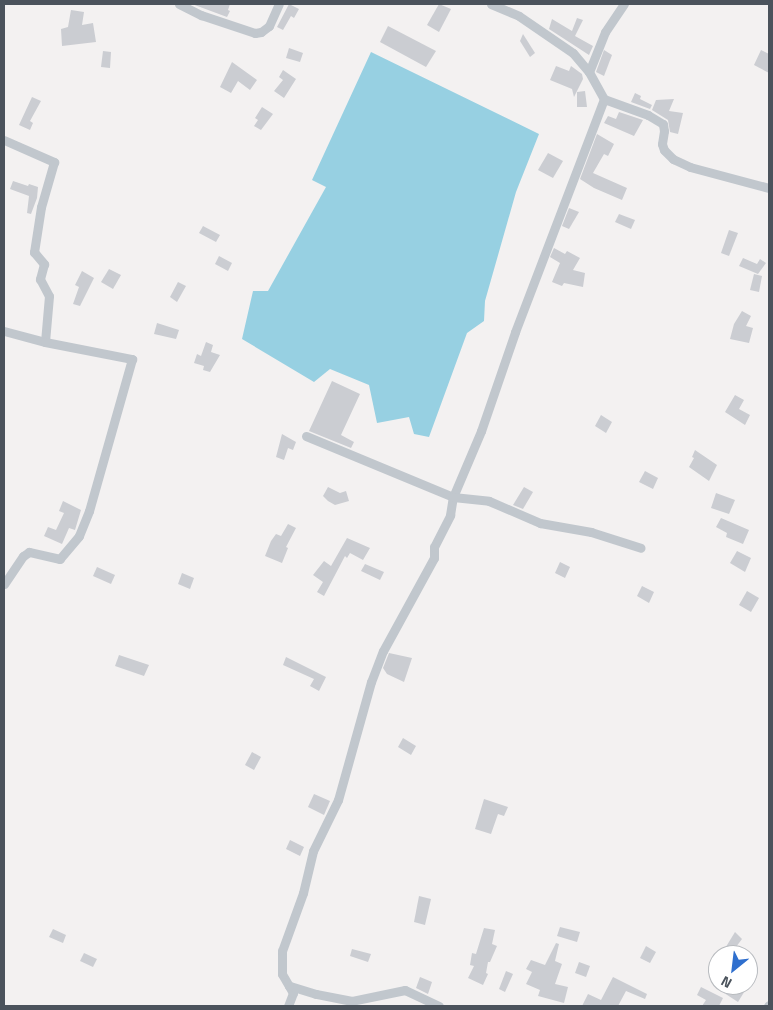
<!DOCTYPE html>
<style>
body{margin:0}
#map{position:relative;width:773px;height:1010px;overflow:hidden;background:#f3f1f1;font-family:"Titillium Web",sans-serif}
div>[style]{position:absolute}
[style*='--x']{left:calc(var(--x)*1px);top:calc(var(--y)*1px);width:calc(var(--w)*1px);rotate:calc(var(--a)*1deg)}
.water>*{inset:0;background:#97d0e2}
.building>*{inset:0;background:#cbcdd2}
.minor>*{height:9px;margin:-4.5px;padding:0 4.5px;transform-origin:4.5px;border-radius:4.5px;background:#c1c7cd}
span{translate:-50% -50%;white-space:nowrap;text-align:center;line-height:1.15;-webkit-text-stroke:5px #fff;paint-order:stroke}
.frame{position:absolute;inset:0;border:5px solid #4b535c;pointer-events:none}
.north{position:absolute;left:708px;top:945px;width:50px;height:50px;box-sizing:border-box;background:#fff;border:1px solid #b7babe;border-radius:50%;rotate:209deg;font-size:14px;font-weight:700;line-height:20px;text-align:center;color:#4b535c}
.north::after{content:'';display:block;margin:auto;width:18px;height:22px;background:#2f6fce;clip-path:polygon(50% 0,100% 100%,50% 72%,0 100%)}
</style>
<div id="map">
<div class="water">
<i style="clip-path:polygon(371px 52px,539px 134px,516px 192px,485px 301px,484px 321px,467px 333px,429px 437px,414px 434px,409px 417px,377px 423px,369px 385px,330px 369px,314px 382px,242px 339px,253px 291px,268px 291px,326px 187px,312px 180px)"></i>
</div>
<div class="building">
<i style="clip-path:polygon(192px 4px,230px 4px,228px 10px,230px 11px,227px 17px)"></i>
<i style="clip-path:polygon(289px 4px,299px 9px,294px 18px,291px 16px,283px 30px,277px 27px)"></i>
<i style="clip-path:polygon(439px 4px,451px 9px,439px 32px,427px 25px)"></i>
<i style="clip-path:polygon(71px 10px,84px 12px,82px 25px,93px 23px,96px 42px,62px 46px,61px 29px,68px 27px)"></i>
<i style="clip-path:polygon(577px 18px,583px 20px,575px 36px,593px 46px,589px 55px,549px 29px,552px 19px,572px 31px)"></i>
<i style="clip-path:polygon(388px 26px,436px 51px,426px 67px,380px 42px)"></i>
<i style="clip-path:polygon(523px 34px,535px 53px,530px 57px,520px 41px)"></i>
<i style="clip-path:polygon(289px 48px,303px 53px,300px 62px,286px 58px)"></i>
<i style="clip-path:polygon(604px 50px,612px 55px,604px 76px,596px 72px)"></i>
<i style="clip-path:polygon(761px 50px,769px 54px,769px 73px,754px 65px)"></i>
<i style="clip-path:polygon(103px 51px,111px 52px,110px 68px,101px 67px)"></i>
<i style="clip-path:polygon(232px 62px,257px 80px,250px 90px,238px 81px,231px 93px,220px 87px)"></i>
<i style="clip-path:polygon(556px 66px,569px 71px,571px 66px,582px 74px,583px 79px,574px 97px,572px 89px,550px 80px)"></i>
<i style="clip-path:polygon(283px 70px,296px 79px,284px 98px,274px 91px,283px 80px,279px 77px)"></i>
<i style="clip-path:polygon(585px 91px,587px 107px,577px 107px,577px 92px)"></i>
<i style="clip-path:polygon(635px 93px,641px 96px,640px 99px,652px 105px,650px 109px,631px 102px)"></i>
<i style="clip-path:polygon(32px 97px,41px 101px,30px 121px,33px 123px,30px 130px,19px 125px)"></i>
<i style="clip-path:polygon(674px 99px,669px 111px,683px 113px,678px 134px,670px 132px,668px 120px,652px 110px,656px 100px)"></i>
<i style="clip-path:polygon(262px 107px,273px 114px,261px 130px,254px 126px,258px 120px,255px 118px)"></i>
<i style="clip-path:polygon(619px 112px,643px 120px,634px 136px,604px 123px,608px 116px,616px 119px)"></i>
<i style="clip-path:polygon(597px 134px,614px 144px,608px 156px,604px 154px,593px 173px,627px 188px,622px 200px,594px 188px,580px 179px)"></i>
<i style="clip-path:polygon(548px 153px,563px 161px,553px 178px,538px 170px)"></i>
<i style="clip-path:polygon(13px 181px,28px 186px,29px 184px,38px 187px,37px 198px,31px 214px,27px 213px,29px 196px,10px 189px)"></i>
<i style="clip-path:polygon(569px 208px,579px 212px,569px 229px,562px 226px)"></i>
<i style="clip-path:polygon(619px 214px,635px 220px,631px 229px,615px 222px)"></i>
<i style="clip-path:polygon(203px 226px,220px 235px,216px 242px,199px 233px)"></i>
<i style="clip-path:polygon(729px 230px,738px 233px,729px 256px,721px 253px)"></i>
<i style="clip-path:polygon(554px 248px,565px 254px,567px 251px,580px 258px,573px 270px,585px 273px,583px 287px,564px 283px,562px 286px,552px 282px,560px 263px,550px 257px)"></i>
<i style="clip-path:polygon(219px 256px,232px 263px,228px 271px,215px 264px)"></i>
<i style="clip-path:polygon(743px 258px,757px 264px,760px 259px,766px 263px,758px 274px,739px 266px)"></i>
<i style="clip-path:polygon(109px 269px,121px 275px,113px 289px,101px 282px)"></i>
<i style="clip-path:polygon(82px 271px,94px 278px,80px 306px,73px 304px,79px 287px,75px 285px)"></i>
<i style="clip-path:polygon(754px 274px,762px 276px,759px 292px,750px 290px)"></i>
<i style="clip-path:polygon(178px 282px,186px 286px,177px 302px,170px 297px)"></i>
<i style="clip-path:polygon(742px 311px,751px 316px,746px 326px,753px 328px,749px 343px,730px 339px,734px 324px)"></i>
<i style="clip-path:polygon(157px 323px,179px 330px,176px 339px,154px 334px)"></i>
<i style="clip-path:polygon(206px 342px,213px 345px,211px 352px,220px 355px,210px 372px,203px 370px,204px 366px,194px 363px,197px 354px,201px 356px)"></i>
<i style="clip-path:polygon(332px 381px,360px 394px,341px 435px,354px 442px,351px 448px,309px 431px)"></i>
<i style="clip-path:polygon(735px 395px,744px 400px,739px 409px,750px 415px,745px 425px,725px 412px)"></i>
<i style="clip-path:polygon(601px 415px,612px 422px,606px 433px,595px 426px)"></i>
<i style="clip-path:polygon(282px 434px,296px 442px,293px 450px,288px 448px,284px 460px,276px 457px)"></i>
<i style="clip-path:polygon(695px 450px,717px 465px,709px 481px,689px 467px,694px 458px,692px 457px)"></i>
<i style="clip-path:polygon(645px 471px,658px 478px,653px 489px,639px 482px)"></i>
<i style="clip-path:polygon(328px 487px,340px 493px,346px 491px,349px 501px,335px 505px,328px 501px,323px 496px)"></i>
<i style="clip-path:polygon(524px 487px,533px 492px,523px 509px,513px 505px)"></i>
<i style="clip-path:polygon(716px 493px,735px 500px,729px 514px,711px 508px)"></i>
<i style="clip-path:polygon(63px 501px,81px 510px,75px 530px,69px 528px,62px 544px,44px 536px,48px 527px,56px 530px,64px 513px,59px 511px)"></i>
<i style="clip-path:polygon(721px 518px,749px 530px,743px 544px,726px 537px,727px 533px,716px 527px)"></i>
<i style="clip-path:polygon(288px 524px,296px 528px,286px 547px,288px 548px,282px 563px,265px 556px,271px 541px,276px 534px,281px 536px)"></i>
<i style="clip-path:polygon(347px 538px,370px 548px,363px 560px,350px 553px,347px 558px,345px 556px,324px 596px,317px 592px,323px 582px,313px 575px,324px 561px,331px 566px)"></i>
<i style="clip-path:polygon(737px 551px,751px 558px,745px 572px,730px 563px)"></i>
<i style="clip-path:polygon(560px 562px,570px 567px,565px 578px,555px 573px)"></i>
<i style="clip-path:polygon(365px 564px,384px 572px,380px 580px,361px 571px)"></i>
<i style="clip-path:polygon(97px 567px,115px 575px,111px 584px,93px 576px)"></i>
<i style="clip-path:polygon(182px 573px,194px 578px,190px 589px,178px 584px)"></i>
<i style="clip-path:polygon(642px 586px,654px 592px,649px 603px,637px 596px)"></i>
<i style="clip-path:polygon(747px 591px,759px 598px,751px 612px,739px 605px)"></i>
<i style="clip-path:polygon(389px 653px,412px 658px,404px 682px,387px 674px,383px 668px)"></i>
<i style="clip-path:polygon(119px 655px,149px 665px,144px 676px,115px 666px)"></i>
<i style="clip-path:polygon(286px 657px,326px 677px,319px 691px,310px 686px,314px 679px,283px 665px)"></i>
<i style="clip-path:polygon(403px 738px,416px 746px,411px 755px,398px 747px)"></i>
<i style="clip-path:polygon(252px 752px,261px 757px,254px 770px,245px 765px)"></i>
<i style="clip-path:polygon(314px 794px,330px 801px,324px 815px,308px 807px)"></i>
<i style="clip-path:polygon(484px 799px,508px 807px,504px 816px,498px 814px,491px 834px,475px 829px)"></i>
<i style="clip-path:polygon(290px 840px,304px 847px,300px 856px,286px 849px)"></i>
<i style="clip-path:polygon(419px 896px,431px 899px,425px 925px,414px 922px)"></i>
<i style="clip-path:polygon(560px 927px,580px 932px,577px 942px,557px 936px)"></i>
<i style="clip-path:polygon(484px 928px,495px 930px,492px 944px,497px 946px,490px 962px,488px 962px,486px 973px,488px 974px,483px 985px,468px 978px,474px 966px,470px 965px,472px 953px,476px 954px)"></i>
<i style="clip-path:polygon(53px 929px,66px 935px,63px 943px,49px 937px)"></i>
<i style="clip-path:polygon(735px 932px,742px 939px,730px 955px,721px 955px)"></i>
<i style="clip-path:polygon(556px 943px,559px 944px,555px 961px,562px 964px,555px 984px,568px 987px,564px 1003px,538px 996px,540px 990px,526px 984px,532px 972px,526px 969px,531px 960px,545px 965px)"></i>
<i style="clip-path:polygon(646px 946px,656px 952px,650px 963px,640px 958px)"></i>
<i style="clip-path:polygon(352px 949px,371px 954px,368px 962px,350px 956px)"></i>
<i style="clip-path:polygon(84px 953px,97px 959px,93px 967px,80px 961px)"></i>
<i style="clip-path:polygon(579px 962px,590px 966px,586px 977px,575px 973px)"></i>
<i style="clip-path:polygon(506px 971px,513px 974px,505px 992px,499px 989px)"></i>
<i style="clip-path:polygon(420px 977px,432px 982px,428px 994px,416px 988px)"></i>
<i style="clip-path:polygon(613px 977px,647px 994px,645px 999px,626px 991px,618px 1006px,582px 1006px,588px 994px,601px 1000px)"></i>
<i style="clip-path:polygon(724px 985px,739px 985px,746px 989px,738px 1002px,721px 991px)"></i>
<i style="clip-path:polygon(701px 987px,723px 998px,719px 1006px,702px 1006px,706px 1000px,697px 995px)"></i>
</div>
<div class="minor">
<i style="--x:179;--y:4;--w:25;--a:27"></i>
<i style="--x:201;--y:15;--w:57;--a:18.4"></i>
<i style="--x:255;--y:33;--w:6;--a:-9"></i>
<i style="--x:261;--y:32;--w:10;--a:-37"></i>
<i style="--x:269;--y:26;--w:24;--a:-66"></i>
<i style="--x:491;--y:4;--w:30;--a:23"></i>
<i style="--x:519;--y:16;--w:65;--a:34.4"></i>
<i style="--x:573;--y:53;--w:25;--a:50"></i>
<i style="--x:589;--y:72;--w:31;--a:61"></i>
<i style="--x:604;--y:99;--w:47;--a:20"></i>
<i style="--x:648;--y:115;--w:17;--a:31"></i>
<i style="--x:663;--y:124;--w:7;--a:82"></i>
<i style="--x:664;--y:131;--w:13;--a:99"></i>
<i style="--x:662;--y:144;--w:6;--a:72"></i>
<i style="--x:664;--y:150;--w:13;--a:45"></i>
<i style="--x:673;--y:159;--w:19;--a:25"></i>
<i style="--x:690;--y:167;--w:82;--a:14.9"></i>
<i style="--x:589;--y:72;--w:43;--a:-68.2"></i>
<i style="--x:605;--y:32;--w:34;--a:-56"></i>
<i style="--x:4;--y:140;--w:55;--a:23.7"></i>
<i style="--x:54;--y:162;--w:47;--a:106.1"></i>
<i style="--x:41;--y:207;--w:46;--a:98.8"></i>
<i style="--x:34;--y:252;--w:16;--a:50"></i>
<i style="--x:44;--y:264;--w:16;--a:105"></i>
<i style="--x:40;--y:279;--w:19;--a:62"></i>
<i style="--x:49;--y:296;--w:46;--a:95"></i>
<i style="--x:4;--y:331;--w:42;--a:15"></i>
<i style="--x:45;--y:342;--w:89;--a:11.1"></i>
<i style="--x:132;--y:359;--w:158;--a:105.8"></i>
<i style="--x:89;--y:511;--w:27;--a:112"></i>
<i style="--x:79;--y:536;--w:30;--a:130"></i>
<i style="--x:60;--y:559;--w:32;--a:-167"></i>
<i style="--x:29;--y:552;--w:7;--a:146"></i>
<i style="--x:23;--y:556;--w:34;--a:124"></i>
<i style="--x:306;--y:436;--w:159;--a:22.5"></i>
<i style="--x:453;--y:497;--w:72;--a:-67"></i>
<i style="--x:481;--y:431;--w:105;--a:-71"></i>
<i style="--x:515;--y:332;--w:249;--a:-69.1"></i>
<i style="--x:288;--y:1006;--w:14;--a:-69"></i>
<i style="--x:293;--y:993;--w:8;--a:-120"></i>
<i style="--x:439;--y:1006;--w:38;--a:-155"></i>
<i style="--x:405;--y:990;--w:54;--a:168.3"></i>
<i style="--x:352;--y:1001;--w:37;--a:-169"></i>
<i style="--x:316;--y:994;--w:28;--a:-163"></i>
<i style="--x:289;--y:986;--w:14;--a:-120"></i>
<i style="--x:282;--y:974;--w:23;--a:-90"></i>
<i style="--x:282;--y:951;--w:62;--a:-70.1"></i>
<i style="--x:303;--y:893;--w:43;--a:-76.6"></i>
<i style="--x:313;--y:851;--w:57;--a:-63.9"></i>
<i style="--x:338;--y:800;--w:123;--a:-74.4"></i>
<i style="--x:371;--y:682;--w:33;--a:-69"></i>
<i style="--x:383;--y:651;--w:106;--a:-61.3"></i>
<i style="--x:434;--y:558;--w:11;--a:-90"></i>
<i style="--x:434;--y:547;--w:36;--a:-63"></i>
<i style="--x:450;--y:515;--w:18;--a:-81"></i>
<i style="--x:453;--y:497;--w:36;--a:6"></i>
<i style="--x:489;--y:501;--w:56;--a:23.3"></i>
<i style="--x:540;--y:523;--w:52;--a:10"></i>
<i style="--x:591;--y:532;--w:52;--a:17.7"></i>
<i style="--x:768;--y:1006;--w:1;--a:-45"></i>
</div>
<div class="frame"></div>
<div class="north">N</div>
</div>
